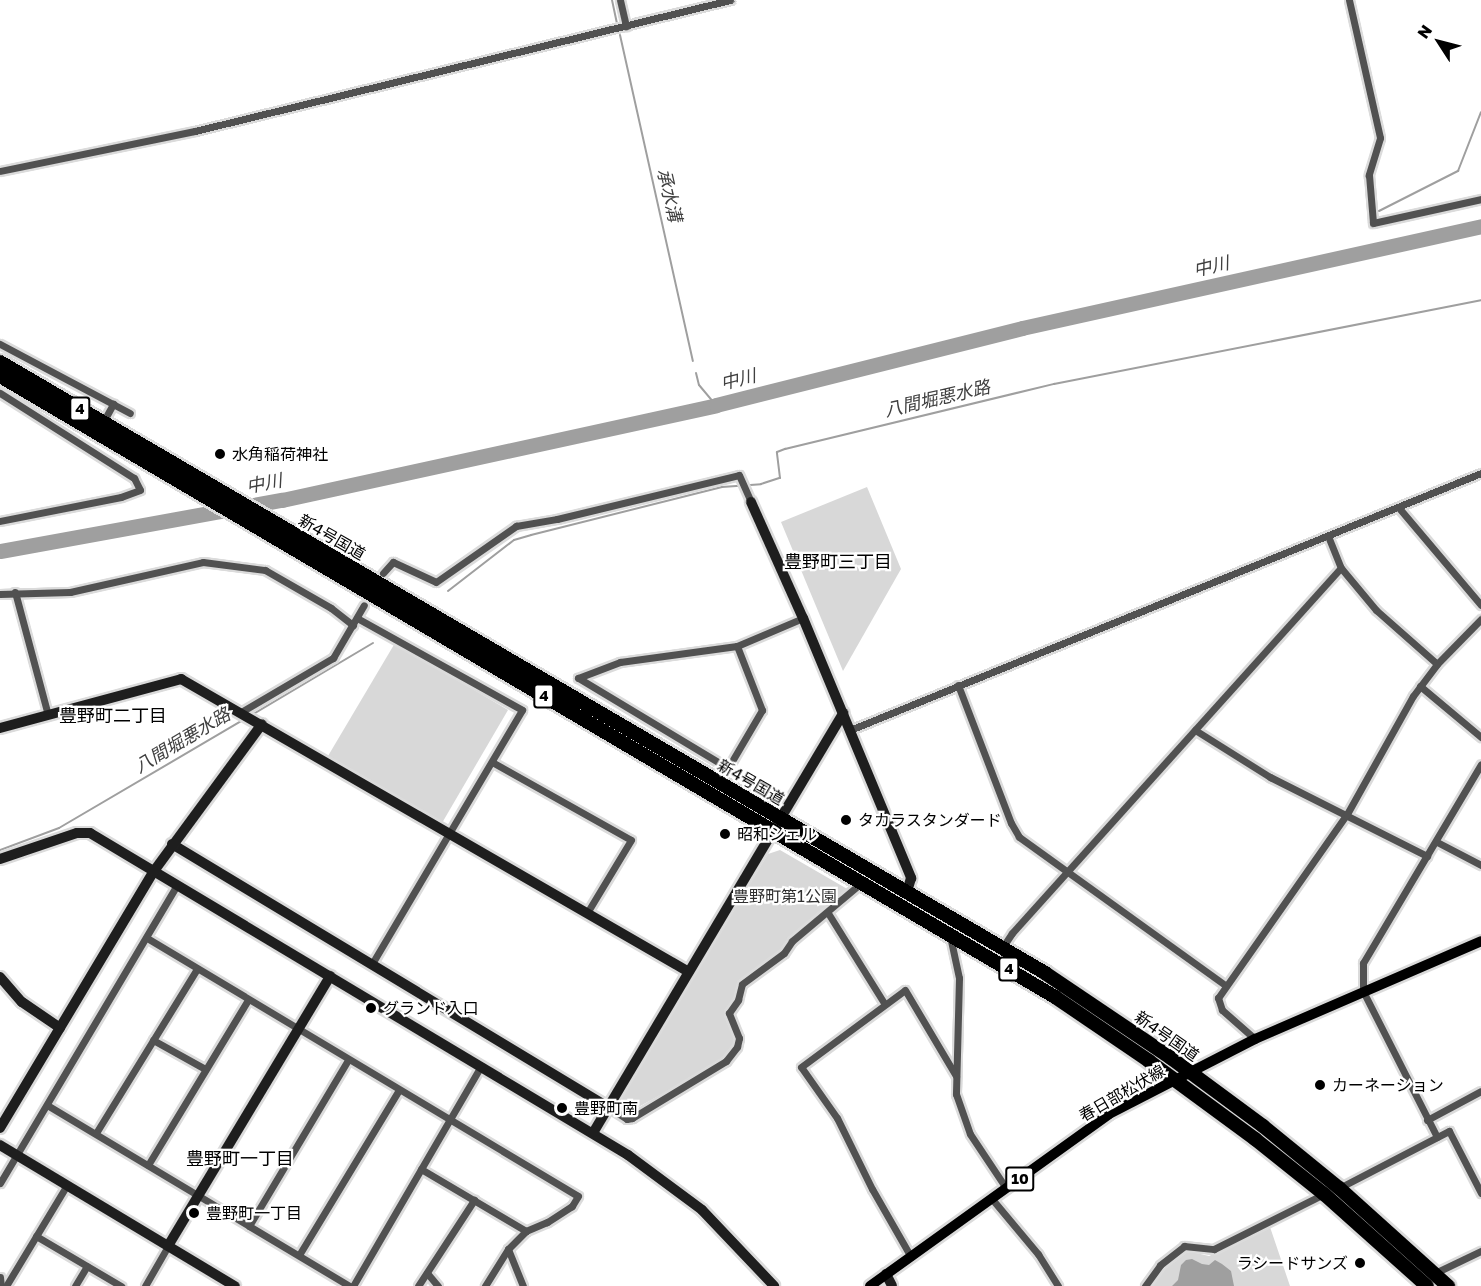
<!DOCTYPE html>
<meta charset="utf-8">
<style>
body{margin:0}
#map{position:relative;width:1481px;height:1286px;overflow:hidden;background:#fff;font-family:"Golos Text","Noto Sans JP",sans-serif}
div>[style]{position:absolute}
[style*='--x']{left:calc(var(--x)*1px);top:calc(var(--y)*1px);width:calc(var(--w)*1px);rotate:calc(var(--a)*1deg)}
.green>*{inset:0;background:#d8d8d8}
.water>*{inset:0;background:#9f9f9f}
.stream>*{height:2px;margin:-1px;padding:0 1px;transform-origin:1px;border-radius:1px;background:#9f9f9f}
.river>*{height:15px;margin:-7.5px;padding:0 7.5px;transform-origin:7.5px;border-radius:7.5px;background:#9f9f9f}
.street-tunnel>*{height:7px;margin-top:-3.5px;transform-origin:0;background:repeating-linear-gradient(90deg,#d9d9d9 0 7px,transparent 0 10.5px)}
.roads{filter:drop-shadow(2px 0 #dbdbdb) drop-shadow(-2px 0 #dbdbdb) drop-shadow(0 2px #dbdbdb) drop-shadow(0 -2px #dbdbdb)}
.street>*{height:7px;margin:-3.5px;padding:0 3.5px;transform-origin:3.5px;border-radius:3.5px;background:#515151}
.secondary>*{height:10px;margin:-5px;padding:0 5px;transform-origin:5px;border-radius:5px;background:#1e1e1e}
.primary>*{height:10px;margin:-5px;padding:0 5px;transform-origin:5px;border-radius:5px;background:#000}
.highway>*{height:14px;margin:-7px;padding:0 7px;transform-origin:7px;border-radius:7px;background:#000}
.dots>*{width:16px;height:16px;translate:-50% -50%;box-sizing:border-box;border:3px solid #fff;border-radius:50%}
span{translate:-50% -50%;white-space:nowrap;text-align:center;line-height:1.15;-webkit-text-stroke:4.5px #fff;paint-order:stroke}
.shield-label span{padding:2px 4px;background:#fff;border:2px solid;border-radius:4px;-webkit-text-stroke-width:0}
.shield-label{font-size:15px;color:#000;font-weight:700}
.poi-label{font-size:16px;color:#000}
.left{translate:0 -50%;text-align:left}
.right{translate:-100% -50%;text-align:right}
.street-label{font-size:16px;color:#000}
.park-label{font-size:16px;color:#2f2f2f}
.water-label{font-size:18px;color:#404040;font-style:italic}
.neighbourhood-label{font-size:18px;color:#000}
.north{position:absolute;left:1409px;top:12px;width:60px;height:60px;-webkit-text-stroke:4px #fff;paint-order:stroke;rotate:306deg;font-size:16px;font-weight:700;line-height:24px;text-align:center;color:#000}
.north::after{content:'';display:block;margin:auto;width:21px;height:27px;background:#000;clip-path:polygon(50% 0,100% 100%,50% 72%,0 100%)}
</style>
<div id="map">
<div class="green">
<i style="clip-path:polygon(867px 487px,901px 569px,843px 671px,781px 522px)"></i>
<i style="clip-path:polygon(395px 643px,508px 710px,442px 823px,328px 756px)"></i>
<i style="clip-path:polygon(780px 850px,849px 890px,787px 940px,780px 951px,738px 982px,735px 998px,724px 1012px,735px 1040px,730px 1050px,713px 1066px,624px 1115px,614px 1108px,768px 854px)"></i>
<i style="clip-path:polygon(1270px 1227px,1290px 1286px,1151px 1286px,1166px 1265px,1180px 1253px,1192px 1252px,1209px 1256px)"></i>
</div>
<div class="water">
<i style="clip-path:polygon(1192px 1259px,1202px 1264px,1209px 1265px,1215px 1260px,1222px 1264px,1231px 1271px,1234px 1286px,1172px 1286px,1178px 1280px,1181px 1265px,1186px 1260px)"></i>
</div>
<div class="stream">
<i style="--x:612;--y:0;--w:25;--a:78"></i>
<i style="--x:634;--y:19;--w:81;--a:-13.5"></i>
<i style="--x:620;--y:35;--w:334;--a:77.4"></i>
<i style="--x:1379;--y:211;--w:89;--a:-26.9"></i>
<i style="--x:1458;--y:171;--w:63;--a:-68.7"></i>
<i style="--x:696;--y:373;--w:12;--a:76"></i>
<i style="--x:699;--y:385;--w:26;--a:50"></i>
<i style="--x:448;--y:591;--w:83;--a:-37.7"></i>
<i style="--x:514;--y:540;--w:18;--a:-16"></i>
<i style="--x:531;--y:535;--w:197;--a:-14.1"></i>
<i style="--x:722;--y:487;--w:39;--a:-4"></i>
<i style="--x:761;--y:484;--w:20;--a:-18"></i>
<i style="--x:780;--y:478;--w:26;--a:-97"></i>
<i style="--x:777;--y:452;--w:9;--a:-21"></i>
<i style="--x:785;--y:449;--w:277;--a:-13.6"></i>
<i style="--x:1054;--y:384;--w:435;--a:-11.1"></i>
<i style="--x:250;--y:716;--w:143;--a:-30.7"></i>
<i style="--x:0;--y:850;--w:63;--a:-20.4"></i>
<i style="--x:59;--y:828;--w:213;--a:-30.4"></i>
</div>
<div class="river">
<i style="--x:0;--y:551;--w:287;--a:-10.3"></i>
<i style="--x:282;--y:500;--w:444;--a:-12.3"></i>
<i style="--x:716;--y:405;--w:316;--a:-14.1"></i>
<i style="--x:1022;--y:328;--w:470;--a:-12.5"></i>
</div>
<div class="street-tunnel">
<i style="--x:87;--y:450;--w:21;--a:-62"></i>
</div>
<div class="roads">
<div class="street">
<i style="--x:620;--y:0;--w:27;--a:77"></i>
<i style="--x:1349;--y:0;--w:141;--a:77.3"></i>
<i style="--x:1380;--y:138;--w:39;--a:107"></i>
<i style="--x:1369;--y:175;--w:48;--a:85.2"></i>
<i style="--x:1373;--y:223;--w:111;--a:-12.5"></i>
<i style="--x:0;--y:171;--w:199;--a:-11.6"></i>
<i style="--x:195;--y:131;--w:551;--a:-13.76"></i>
<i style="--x:0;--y:344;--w:147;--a:28"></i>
<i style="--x:0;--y:393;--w:159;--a:32.4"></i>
<i style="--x:134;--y:478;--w:13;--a:63"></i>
<i style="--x:140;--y:490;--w:20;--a:160"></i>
<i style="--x:121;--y:497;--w:123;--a:168.8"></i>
<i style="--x:107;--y:415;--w:13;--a:-61"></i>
<i style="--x:1399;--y:508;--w:127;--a:49.8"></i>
<i style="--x:1328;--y:536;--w:35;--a:68"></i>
<i style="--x:1341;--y:568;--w:55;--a:50.2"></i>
<i style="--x:1376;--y:610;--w:81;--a:41.5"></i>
<i style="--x:383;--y:573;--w:15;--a:-48"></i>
<i style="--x:393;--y:562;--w:47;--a:24.9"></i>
<i style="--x:436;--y:582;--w:98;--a:-35"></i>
<i style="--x:516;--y:526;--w:42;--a:-9.7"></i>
<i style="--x:557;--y:519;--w:187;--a:-13.6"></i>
<i style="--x:739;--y:475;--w:30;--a:66"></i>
<i style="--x:15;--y:592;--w:127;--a:75"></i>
<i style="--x:0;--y:594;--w:70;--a:-1.6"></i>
<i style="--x:70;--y:592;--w:136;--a:-12.7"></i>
<i style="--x:203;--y:562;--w:63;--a:7.4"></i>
<i style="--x:265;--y:570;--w:76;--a:29.9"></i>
<i style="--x:331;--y:608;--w:28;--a:38"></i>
<i style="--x:357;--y:618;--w:189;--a:29.1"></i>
<i style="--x:522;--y:710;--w:295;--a:120.6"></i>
<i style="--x:737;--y:646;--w:69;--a:68.7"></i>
<i style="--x:762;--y:710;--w:67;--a:120.4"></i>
<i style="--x:728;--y:768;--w:175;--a:-149"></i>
<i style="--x:578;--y:678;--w:45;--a:-20.9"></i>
<i style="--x:620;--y:662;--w:118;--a:-7.8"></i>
<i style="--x:737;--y:646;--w:72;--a:-23"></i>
<i style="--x:958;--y:685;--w:148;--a:69"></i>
<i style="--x:1011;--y:823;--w:16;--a:60"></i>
<i style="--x:1019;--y:837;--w:254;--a:35.7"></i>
<i style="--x:1420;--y:686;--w:80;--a:39.9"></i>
<i style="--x:241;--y:712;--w:107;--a:-30.4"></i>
<i style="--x:333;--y:658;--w:61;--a:-59.7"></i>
<i style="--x:850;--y:730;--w:681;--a:-22.16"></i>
<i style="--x:1195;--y:730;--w:89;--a:32.1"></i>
<i style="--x:1270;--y:777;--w:176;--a:26.7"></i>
<i style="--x:492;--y:762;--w:159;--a:29.3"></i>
<i style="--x:631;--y:840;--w:85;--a:121.1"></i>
<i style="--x:1437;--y:842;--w:50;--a:27.6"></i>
<i style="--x:828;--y:913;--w:106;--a:58.1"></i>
<i style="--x:950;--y:936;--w:43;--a:77.9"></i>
<i style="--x:959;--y:978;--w:116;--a:91.5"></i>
<i style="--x:956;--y:1094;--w:42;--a:70.7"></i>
<i style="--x:970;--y:1134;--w:65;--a:56.3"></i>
<i style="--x:147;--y:938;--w:502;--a:30.91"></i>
<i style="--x:578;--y:1196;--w:12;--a:121"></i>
<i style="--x:572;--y:1206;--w:30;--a:147"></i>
<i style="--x:547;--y:1222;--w:23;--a:157"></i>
<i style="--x:526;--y:1231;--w:25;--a:135"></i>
<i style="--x:508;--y:1249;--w:44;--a:121.9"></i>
<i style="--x:1002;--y:948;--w:18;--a:-56"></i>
<i style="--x:1012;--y:933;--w:491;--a:-48"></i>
<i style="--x:1255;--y:1039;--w:44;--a:-138.7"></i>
<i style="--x:1222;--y:1010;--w:13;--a:-108"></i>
<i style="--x:1218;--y:998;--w:225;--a:-55"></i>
<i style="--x:1347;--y:814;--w:135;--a:-60.8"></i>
<i style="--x:1413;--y:696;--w:40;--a:-53"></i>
<i style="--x:1437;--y:664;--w:63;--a:-45.6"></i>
<i style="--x:153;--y:1040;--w:60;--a:29.1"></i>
<i style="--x:47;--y:1105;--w:353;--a:30.9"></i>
<i style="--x:608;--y:1107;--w:22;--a:32"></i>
<i style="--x:627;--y:1119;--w:5;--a:-11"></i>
<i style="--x:632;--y:1118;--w:110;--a:-31.2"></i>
<i style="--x:726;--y:1061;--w:18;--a:-52"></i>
<i style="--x:737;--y:1047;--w:9;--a:-77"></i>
<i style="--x:739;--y:1038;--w:27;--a:-112"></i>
<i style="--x:729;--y:1013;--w:16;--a:-55"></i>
<i style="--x:738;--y:1000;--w:16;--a:-76"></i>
<i style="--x:742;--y:984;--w:52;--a:-36.4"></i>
<i style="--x:784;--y:953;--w:14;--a:-56"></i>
<i style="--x:792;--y:941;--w:90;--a:-40"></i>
<i style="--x:1427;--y:1120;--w:61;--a:-28.2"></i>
<i style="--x:96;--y:1133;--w:193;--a:-58.4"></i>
<i style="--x:1437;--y:1137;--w:164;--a:-116.9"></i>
<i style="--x:1363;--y:991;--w:28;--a:-90"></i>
<i style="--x:1363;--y:963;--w:231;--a:-59.3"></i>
<i style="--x:148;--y:1165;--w:193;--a:-58.8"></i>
<i style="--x:421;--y:1169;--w:122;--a:30.6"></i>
<i style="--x:0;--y:1183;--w:347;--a:-59.3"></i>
<i style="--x:1339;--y:1188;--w:124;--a:-27.4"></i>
<i style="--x:1449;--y:1131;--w:70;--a:62.7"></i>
<i style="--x:992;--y:1199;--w:72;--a:50.1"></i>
<i style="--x:1038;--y:1254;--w:38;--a:58"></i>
<i style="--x:249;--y:1226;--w:193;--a:-59.2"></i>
<i style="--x:36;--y:1236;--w:99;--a:30.5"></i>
<i style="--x:508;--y:1249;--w:40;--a:68"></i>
<i style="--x:299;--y:1255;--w:193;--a:-58.8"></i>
<i style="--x:911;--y:1257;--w:78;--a:-119.8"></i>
<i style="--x:872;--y:1189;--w:79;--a:-116.2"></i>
<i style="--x:837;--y:1118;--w:62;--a:-125.2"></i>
<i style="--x:801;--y:1067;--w:129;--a:-36.5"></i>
<i style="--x:905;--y:990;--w:100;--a:59.3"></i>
<i style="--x:427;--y:1273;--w:17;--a:50"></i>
<i style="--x:1435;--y:1273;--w:51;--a:-25.6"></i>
<i style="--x:0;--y:1277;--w:9;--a:84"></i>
<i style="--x:6;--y:1286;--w:118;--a:-58.9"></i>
<i style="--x:75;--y:1286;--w:23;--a:-59"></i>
<i style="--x:145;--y:1286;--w:46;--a:-60.1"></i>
<i style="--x:353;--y:1286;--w:255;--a:-59.8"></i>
<i style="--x:418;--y:1286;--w:103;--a:-56.9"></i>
<i style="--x:1145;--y:1286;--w:26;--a:-54"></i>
<i style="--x:1160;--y:1265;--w:31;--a:-38"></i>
<i style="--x:1184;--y:1246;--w:30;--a:6"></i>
<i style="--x:1214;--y:1249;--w:123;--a:-26.6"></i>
</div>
<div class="secondary">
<i style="--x:751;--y:502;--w:127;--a:65.9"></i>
<i style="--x:803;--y:618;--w:282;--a:67.4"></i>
<i style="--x:911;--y:878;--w:15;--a:106"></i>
<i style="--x:0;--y:728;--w:188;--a:-15.1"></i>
<i style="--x:181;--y:679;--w:586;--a:29.98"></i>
<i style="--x:172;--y:844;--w:509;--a:31.1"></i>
<i style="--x:0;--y:859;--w:81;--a:-18.7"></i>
<i style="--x:77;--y:833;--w:13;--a:0"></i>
<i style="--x:90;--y:833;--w:627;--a:30.9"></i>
<i style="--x:628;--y:1155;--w:92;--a:36.6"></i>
<i style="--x:702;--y:1210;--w:105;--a:46.5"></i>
<i style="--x:0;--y:977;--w:33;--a:49"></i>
<i style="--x:22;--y:1002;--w:46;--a:34.4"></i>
<i style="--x:0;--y:1128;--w:300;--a:-59.1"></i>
<i style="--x:154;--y:871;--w:182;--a:-53.7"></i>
<i style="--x:593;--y:1133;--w:489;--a:-59.2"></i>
<i style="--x:0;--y:1145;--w:274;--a:31"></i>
<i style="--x:168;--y:1246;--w:315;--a:-59"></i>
<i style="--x:886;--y:1274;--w:13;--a:63"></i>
</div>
<div class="primary">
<i style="--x:870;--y:1286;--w:294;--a:-35.7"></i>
<i style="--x:1109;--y:1114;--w:164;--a:-27.2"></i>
<i style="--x:1255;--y:1039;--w:246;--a:-23.4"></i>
</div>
<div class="highway">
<i style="--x:0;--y:362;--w:1211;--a:30.31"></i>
<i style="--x:1045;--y:973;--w:152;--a:34"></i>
<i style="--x:1171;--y:1058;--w:114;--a:36.5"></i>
<i style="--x:1263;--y:1126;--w:98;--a:39.2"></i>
<i style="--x:1339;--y:1188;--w:147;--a:42"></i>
<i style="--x:0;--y:376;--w:1224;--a:30.48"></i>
<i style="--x:1055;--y:997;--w:114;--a:34.2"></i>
<i style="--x:1149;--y:1061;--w:132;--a:36.3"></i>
<i style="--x:1255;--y:1139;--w:88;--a:38.6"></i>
<i style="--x:1324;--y:1194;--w:138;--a:41.8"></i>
</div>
</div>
<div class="dots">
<i style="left:220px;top:454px;background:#000"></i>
<i style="left:846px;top:820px;background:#000"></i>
<i style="left:725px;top:834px;background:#000"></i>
<i style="left:371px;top:1008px;background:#000"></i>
<i style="left:1320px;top:1085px;background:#000"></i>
<i style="left:562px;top:1108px;background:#000"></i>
<i style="left:194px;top:1213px;background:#000"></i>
<i style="left:1360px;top:1263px;background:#000"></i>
</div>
<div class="shield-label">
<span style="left:80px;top:409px">4</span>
<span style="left:544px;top:696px">4</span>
<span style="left:1009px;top:969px">4</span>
<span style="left:1020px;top:1179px">10</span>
</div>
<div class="poi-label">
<span class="left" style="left:232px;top:454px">水角稲荷神社</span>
<span class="left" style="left:858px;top:820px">タカラスタンダード</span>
<span class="left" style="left:737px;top:834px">昭和シェル</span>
<span class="left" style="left:383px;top:1008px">グランド入口</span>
<span class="left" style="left:1332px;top:1085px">カーネーション</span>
<span class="left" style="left:574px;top:1108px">豊野町南</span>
<span class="left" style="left:206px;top:1213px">豊野町一丁目</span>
<span class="right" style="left:1348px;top:1263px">ラシードサンズ</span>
</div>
<div class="street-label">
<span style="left:332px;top:537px;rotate:30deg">新4号国道</span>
<span style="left:751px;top:782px;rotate:30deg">新4号国道</span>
<span style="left:1167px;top:1036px;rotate:35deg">新4号国道</span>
<span style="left:1122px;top:1093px;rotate:-30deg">春日部松伏線</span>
</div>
<div class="park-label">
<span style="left:785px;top:896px">豊野町第1公園</span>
</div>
<div class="water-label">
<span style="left:670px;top:195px;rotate:77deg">承水溝</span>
<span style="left:1211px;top:266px;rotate:-13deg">中川</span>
<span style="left:738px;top:379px;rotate:-14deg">中川</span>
<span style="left:937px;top:398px;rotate:-13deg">八間堀悪水路</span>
<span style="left:264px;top:483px;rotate:-11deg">中川</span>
<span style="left:182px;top:740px;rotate:-31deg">八間堀悪水路</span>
</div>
<div class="neighbourhood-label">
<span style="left:838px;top:561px">豊野町三丁目</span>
<span style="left:113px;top:715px">豊野町二丁目</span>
<span style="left:240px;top:1158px">豊野町一丁目</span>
</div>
<div class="north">N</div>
</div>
